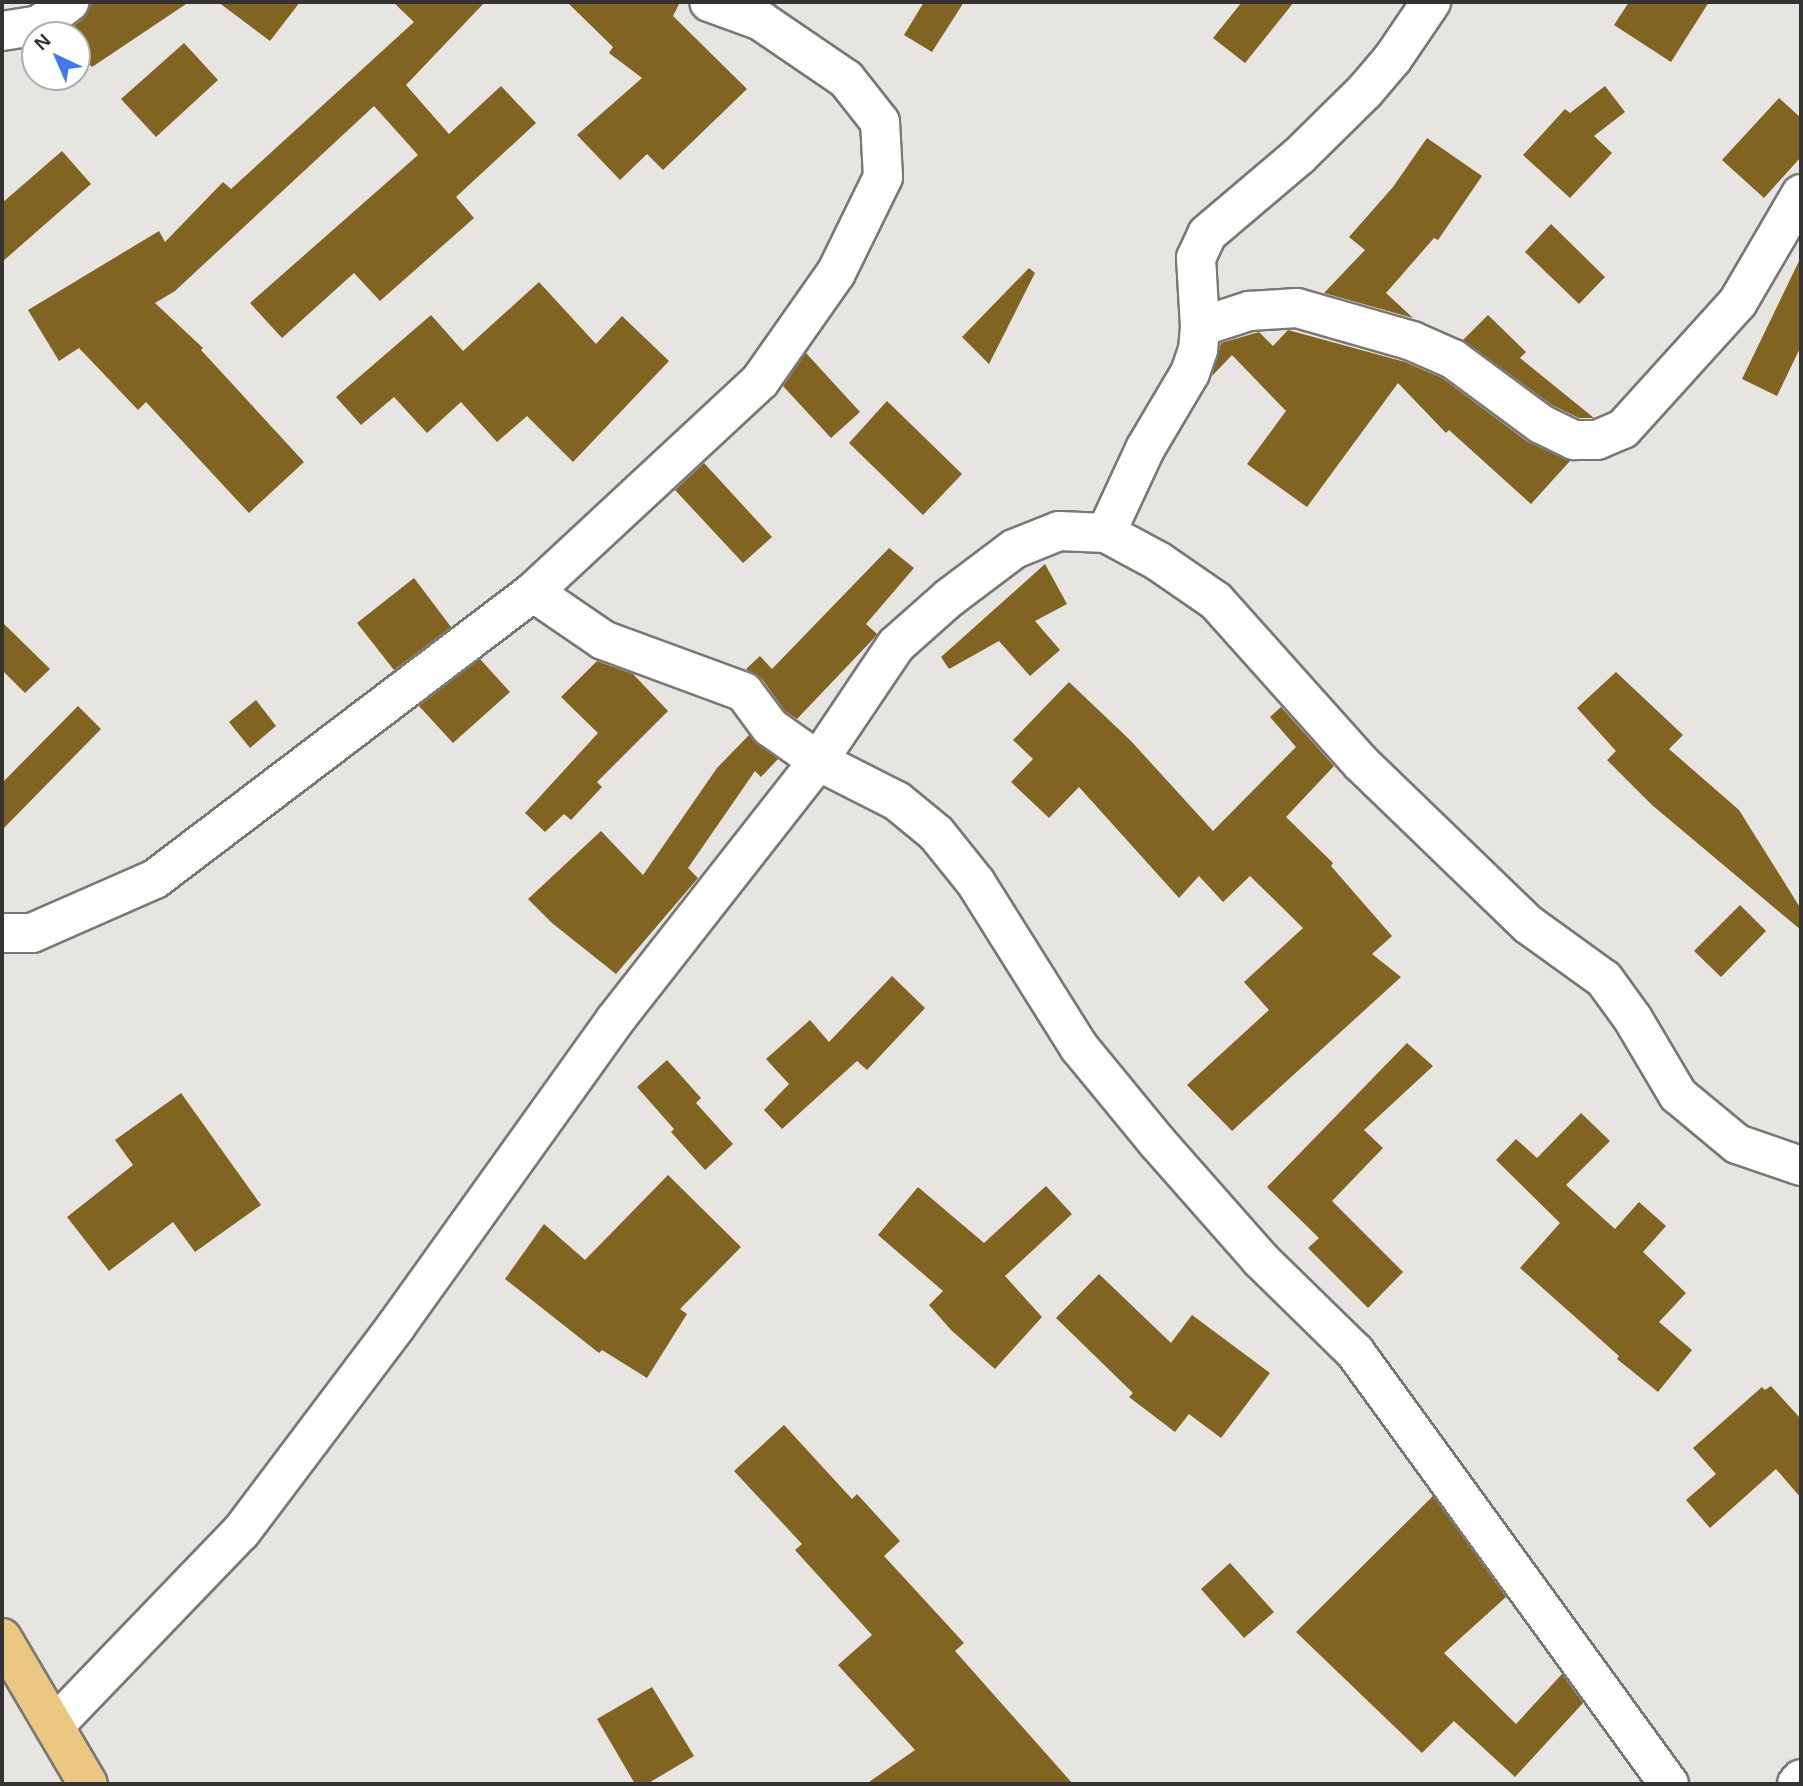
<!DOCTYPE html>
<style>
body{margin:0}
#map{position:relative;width:1803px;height:1786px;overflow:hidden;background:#e7e5e1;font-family:Helvetica,sans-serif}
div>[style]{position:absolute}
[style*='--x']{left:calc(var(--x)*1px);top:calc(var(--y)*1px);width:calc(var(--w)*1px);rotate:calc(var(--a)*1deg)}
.building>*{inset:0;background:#816322}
.roads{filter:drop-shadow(2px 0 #7a7875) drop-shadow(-2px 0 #7a7875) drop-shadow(0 2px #7a7875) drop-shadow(0 -2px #7a7875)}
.minor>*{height:38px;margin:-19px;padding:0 19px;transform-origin:19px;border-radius:19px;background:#fff}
.highway>*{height:38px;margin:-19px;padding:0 19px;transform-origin:19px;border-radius:19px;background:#ebc781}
span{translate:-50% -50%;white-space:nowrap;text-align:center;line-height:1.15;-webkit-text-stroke:7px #fff;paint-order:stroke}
.frame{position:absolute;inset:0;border:4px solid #343332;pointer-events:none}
.north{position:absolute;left:21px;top:21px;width:70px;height:70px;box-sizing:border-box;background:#fff;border:2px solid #aeadad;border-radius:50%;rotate:316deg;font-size:19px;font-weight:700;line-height:28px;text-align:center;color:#343332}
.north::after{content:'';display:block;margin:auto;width:24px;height:32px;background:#4578e9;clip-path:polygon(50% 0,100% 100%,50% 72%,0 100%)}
</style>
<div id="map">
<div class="building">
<i style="clip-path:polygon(92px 2px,189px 2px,92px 67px,77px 51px,77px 35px,62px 35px,83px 19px)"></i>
<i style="clip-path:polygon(218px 2px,300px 2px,270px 41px)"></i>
<i style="clip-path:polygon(393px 2px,485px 2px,406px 85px,449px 134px,501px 86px,536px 123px,456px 197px,474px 218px,380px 301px,354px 273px,282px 338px,250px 303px,418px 155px,374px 106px,175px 291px,155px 303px,203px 348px,201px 350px,304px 462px,249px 513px,146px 402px,138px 410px,79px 348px,59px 361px,28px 310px,159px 231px,165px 242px,223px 182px,231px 189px,414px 22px)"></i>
<i style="clip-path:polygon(567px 2px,680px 2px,673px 16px,747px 89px,663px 170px,647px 154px,620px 180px,577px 135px,642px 78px,609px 53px,613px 47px)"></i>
<i style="clip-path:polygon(924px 2px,964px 2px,932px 52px,904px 35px)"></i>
<i style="clip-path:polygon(1242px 2px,1294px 2px,1245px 63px,1213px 38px)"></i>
<i style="clip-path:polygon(1629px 2px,1709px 2px,1671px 62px,1614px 25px)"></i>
<i style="clip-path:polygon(184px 43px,218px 80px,156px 137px,121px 99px)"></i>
<i style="clip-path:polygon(1605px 86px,1625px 112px,1594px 136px,1612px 153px,1570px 198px,1523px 155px,1565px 109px,1570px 113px)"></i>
<i style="clip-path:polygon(1779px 98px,1801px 118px,1801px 157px,1764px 198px,1722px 160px)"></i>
<i style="clip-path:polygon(1427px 138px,1482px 176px,1438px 240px,1434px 238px,1386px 293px,1413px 318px,1324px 293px,1365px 250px,1349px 237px,1393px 187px)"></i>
<i style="clip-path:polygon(62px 151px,91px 184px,2px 262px,2px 203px)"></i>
<i style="clip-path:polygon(1551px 224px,1605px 277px,1579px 304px,1525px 252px)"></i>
<i style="clip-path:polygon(1801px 257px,1801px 346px,1777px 396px,1742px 379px)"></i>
<i style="clip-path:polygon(1029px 268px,1035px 273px,989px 364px,962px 337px)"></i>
<i style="clip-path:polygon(539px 282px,596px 344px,622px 316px,669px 361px,573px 462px,527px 416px,497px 442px,461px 402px,427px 433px,394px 397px,361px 425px,336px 397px,431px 315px,463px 351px)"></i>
<i style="clip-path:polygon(1488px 315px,1526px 352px,1520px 358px,1594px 418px,1579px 418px,1552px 405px,1463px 340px)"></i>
<i style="clip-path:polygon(1288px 330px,1405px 362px,1442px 378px,1528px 442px,1570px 461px,1531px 504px,1449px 430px,1446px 433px,1398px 383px,1307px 507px,1247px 464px,1286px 411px,1232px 355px,1212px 376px,1221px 343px,1259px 332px,1273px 346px)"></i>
<i style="clip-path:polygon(806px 353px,860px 412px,831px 438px,783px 386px)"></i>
<i style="clip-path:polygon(887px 401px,962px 474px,923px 515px,849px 443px)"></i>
<i style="clip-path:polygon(704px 463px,772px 537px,743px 563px,675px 490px)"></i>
<i style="clip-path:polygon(889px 548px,914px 568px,866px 624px,877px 634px,875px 637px,797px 719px,785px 711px,762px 679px,746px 669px,760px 656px,772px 669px)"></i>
<i style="clip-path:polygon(1045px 564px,1067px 604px,1035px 621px,1060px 650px,1030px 676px,999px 641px,949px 669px,941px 657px)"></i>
<i style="clip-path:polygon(414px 578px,451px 627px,394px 670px,357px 623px)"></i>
<i style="clip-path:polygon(2px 622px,50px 669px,25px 693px,2px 670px)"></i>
<i style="clip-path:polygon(480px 659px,510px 692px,453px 743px,419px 706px)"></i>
<i style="clip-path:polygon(597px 661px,633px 674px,668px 711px,597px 782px,602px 787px,571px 820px,564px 814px,545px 832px,525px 813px,598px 733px,561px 697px)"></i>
<i style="clip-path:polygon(1616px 672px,1683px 735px,1669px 749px,1739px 810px,1801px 909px,1801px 930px,1652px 805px,1607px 760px,1616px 751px,1577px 708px)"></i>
<i style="clip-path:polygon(1069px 682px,1131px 741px,1213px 831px,1296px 747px,1270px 717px,1281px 707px,1334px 766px,1286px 817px,1333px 863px,1331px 866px,1392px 936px,1372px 954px,1401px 977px,1232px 1131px,1187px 1085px,1269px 1010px,1244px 982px,1303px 928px,1250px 876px,1223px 902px,1199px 876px,1179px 898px,1079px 787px,1049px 818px,1011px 782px,1033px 759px,1013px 740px)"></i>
<i style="clip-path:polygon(256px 700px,276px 726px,250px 748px,229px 722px)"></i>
<i style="clip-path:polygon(78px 706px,101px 729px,2px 830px,2px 783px)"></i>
<i style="clip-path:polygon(749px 735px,778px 759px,761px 777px,755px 771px,688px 868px,698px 878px,616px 974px,552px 923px,528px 899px,601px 831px,643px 875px,717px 768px)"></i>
<i style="clip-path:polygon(1740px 905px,1766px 931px,1721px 977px,1694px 951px)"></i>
<i style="clip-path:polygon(892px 976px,925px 1008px,867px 1070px,857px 1061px,782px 1129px,764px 1110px,789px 1084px,766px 1059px,810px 1020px,829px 1042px)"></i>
<i style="clip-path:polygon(1407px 1043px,1433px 1066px,1364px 1130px,1383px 1148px,1332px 1201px,1403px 1272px,1368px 1308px,1308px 1248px,1319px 1238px,1267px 1187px)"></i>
<i style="clip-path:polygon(667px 1060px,701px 1098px,696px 1103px,733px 1144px,705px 1170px,671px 1132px,674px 1129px,637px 1087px)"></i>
<i style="clip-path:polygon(181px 1093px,261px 1205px,195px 1252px,173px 1222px,109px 1271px,67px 1217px,133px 1165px,115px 1140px)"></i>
<i style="clip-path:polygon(1581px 1113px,1610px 1141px,1566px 1185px,1615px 1229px,1639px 1202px,1666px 1226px,1643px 1252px,1686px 1293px,1659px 1322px,1692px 1350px,1658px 1392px,1617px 1359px,1619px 1356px,1520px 1268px,1560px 1223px,1496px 1160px,1516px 1139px,1537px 1158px)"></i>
<i style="clip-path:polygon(668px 1175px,741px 1247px,680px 1309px,687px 1314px,647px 1378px,602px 1350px,599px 1353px,505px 1279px,544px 1224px,585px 1260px)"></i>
<i style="clip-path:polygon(1046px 1186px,1072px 1214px,1005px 1276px,1042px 1317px,995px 1369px,951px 1330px,929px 1305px,943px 1291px,878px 1235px,918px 1187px,984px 1243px)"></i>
<i style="clip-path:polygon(1099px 1274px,1171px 1343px,1192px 1315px,1270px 1373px,1221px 1438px,1189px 1414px,1175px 1432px,1129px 1397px,1133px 1393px,1056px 1318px)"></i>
<i style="clip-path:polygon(1771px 1386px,1801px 1419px,1801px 1498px,1776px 1469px,1710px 1528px,1686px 1500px,1716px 1474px,1693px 1448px,1762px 1387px,1765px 1390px)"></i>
<i style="clip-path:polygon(784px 1425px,852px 1499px,857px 1494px,900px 1541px,884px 1556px,964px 1643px,955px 1651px,1073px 1784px,866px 1784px,915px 1750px,838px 1665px,872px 1635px,795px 1550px,802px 1544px,734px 1471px)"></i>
<i style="clip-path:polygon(1433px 1496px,1506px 1597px,1444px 1653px,1516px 1724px,1562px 1674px,1583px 1703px,1515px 1777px,1454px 1721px,1422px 1753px,1296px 1632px)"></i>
<i style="clip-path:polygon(1230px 1563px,1274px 1612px,1244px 1638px,1201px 1589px)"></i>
<i style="clip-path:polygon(652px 1687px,694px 1756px,647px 1784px,635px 1784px,597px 1719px)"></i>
</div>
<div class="roads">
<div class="minor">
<i style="--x:2;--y:31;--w:37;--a:-9"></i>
<i style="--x:39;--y:25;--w:38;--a:-37"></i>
<i style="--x:1200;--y:327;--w:52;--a:-18.1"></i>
<i style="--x:1249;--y:311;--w:48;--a:-3.6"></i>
<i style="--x:1297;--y:308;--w:120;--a:16"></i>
<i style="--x:1412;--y:341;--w:45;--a:23.7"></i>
<i style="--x:1453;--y:359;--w:109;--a:36.5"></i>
<i style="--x:1541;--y:424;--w:37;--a:26"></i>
<i style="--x:1574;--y:440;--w:23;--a:0"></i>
<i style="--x:1597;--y:440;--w:28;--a:-23"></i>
<i style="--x:1623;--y:429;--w:171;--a:-47.8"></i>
<i style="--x:1738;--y:302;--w:125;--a:-59.7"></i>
<i style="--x:1106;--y:533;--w:93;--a:-65.1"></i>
<i style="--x:1145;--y:449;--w:88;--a:-59.4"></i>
<i style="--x:1190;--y:373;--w:24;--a:-71"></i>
<i style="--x:1198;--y:350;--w:23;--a:-85"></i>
<i style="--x:1200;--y:327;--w:69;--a:-93.3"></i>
<i style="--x:1196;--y:258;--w:26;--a:-65"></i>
<i style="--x:1207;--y:234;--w:121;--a:-40.3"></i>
<i style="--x:1299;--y:156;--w:93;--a:-44.6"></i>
<i style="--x:1365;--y:91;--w:43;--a:-49.7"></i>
<i style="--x:1393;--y:58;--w:68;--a:-55.8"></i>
<i style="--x:533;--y:592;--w:85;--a:34.4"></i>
<i style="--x:603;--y:640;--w:150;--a:20.2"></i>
<i style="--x:744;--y:692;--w:44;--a:53.4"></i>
<i style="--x:770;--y:727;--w:59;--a:35.3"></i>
<i style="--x:818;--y:761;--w:89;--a:26.9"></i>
<i style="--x:897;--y:801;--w:50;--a:39.4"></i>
<i style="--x:936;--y:833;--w:64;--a:51.3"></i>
<i style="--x:976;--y:883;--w:194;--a:57.9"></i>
<i style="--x:1079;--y:1047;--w:123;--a:50.6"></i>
<i style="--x:1157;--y:1142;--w:157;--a:48.6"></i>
<i style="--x:1261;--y:1260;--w:132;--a:44.4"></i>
<i style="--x:1355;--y:1352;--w:534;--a:53.99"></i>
<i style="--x:2;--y:933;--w:30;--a:0"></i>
<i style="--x:32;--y:933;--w:134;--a:-23.7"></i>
<i style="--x:155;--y:879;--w:475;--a:-37.2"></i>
<i style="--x:533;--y:592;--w:310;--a:-42.9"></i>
<i style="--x:760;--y:381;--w:132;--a:-54.9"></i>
<i style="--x:836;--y:273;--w:107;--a:-63.9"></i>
<i style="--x:883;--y:177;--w:55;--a:-93.1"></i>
<i style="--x:880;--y:122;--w:55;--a:-128.3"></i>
<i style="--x:846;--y:79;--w:103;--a:-145.7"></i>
<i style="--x:761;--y:21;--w:55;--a:-159.9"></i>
<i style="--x:54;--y:1726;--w:269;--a:-46.1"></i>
<i style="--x:241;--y:1532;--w:258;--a:-53"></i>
<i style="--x:396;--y:1326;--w:376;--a:-54.4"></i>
<i style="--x:615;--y:1020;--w:329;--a:-51.9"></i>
<i style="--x:818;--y:761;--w:140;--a:-56.1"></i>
<i style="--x:896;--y:645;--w:71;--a:-41.6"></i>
<i style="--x:949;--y:598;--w:81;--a:-37"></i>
<i style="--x:1014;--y:549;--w:48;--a:-21.8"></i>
<i style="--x:1059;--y:531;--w:47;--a:2.4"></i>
<i style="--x:1106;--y:533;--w:59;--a:28.3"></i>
<i style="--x:1158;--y:561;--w:70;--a:34.6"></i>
<i style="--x:1216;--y:601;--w:217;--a:48.2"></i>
<i style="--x:1361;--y:763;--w:233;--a:44"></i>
<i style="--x:1529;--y:925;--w:92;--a:35.8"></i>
<i style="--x:1604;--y:979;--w:49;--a:54.1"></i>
<i style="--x:1633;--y:1019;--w:88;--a:59.4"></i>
<i style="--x:1678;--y:1095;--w:77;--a:39.7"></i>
<i style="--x:1737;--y:1144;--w:68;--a:19"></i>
<i style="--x:1797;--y:1784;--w:6;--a:-51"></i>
</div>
<div class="highway">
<i style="--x:2;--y:1638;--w:169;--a:59.5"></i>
</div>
</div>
<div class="frame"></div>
<div class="north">N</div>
</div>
